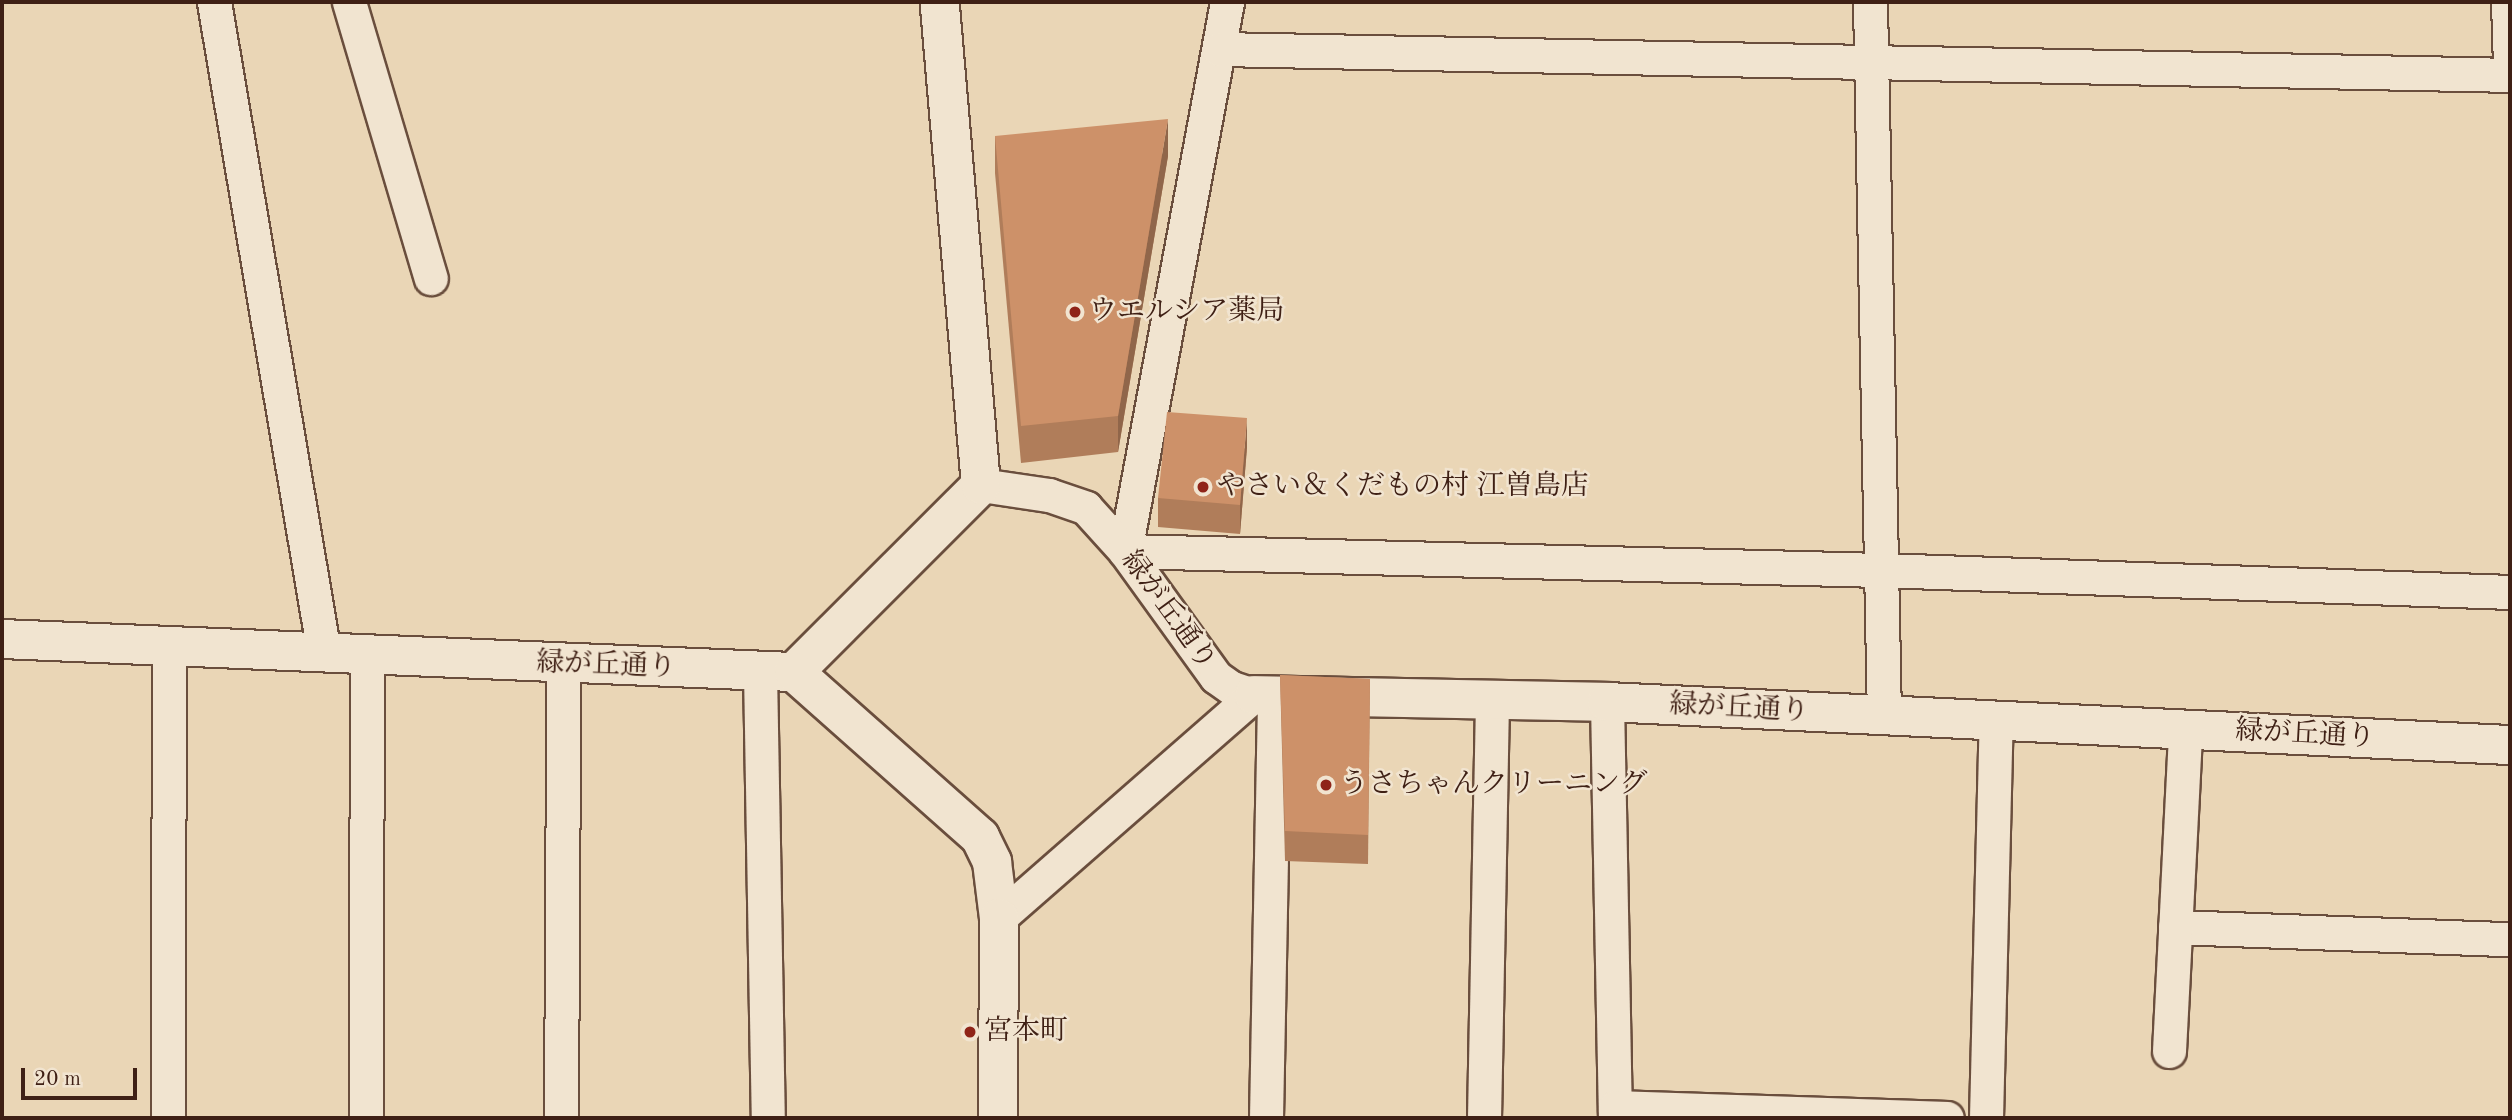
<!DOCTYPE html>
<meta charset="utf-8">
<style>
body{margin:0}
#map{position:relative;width:2512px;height:1120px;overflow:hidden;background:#ead6b6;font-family:"Old Standard TT","Noto Serif JP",serif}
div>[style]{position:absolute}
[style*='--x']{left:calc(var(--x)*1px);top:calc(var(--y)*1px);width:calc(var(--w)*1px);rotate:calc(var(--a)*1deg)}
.roads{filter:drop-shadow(2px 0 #6a4e3d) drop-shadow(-2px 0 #6a4e3d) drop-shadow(0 2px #6a4e3d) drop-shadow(0 -2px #6a4e3d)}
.street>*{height:33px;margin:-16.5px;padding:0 16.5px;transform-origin:16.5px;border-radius:16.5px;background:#f1e4d0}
.secondary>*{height:38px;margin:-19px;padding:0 19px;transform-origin:19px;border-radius:19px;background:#f1e4d0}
.wall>*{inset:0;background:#b07d5a}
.shaded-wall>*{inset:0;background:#90664a}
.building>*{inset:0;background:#cd9169}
.dots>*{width:19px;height:19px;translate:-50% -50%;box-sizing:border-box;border:4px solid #f1e4d0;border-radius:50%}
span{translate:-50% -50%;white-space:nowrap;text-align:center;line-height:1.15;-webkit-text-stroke:5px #f1e4d0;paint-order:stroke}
.poi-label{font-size:28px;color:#3f2015}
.left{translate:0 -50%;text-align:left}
.street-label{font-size:28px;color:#3f2015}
.frame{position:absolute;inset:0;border:4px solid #3f2015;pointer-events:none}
.scale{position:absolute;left:21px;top:1068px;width:116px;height:32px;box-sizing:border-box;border:4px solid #3f2015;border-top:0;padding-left:9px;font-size:21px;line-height:24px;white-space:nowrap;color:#3f2015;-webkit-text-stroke:5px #f1e4d0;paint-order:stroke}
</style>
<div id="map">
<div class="roads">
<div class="street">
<i style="--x:214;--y:2;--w:660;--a:80.41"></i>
<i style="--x:349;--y:2;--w:288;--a:73.5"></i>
<i style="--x:1227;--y:2;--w:558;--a:100.53"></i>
<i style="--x:1125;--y:551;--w:756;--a:1.44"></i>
<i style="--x:1881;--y:570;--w:629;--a:2"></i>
<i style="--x:1870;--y:2;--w:713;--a:88.88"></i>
<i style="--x:2508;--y:2;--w:64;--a:88.2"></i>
<i style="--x:1219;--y:49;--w:1291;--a:1.15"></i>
<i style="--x:981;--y:485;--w:69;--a:8.4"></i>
<i style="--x:1049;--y:495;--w:39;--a:19"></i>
<i style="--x:1086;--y:508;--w:58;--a:47.8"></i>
<i style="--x:1125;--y:551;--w:155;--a:54.2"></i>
<i style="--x:1216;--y:677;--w:19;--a:35"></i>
<i style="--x:1232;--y:688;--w:23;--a:18"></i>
<i style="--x:760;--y:671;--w:447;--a:89"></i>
<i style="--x:1607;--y:702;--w:416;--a:88.9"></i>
<i style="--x:999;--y:918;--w:339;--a:-41.2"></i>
<i style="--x:2175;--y:927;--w:335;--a:2.1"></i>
<i style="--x:2169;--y:1051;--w:321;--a:-87.1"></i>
<i style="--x:1615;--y:1107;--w:332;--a:1.9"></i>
<i style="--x:168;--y:1118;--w:472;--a:-89.9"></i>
<i style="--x:366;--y:1118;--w:463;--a:-89.9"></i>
<i style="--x:561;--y:1118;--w:453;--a:-89.7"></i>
<i style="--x:1266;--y:1118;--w:423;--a:-88.9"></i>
<i style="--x:1484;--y:1118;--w:418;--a:-88.9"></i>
<i style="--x:1986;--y:1118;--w:397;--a:-88.6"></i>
</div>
<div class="secondary">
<i style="--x:2;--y:639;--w:793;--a:2.39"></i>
<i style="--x:794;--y:672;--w:264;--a:-45"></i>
<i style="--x:981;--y:485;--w:485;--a:-94.9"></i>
<i style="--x:794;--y:672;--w:249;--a:41.6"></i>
<i style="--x:980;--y:837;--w:28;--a:64"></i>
<i style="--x:992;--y:862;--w:56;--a:82.9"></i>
<i style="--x:999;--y:918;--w:200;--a:90.3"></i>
<i style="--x:1254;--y:695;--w:353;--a:1.1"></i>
<i style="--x:1607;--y:702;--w:904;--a:2.73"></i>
</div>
</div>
<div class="wall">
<i style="clip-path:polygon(995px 136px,1168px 156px,1118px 452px,1021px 463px,995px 173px)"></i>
<i style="clip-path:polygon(1247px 447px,1240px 534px,1158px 527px,1158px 498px)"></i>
<i style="clip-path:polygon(1280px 675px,1370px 679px,1368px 864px,1285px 861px)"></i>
</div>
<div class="shaded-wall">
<i style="clip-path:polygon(1168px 119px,1168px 156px,1118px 452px,1118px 416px)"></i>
<i style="clip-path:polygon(1247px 418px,1247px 447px,1240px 534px,1240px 505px)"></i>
</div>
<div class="building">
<i style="clip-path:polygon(1168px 119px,1118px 416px,1021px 426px,995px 136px)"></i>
<i style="clip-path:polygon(1167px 412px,1247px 418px,1240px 505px,1158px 498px)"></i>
<i style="clip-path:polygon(1280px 675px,1370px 679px,1368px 835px,1285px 831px)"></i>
</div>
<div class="dots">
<i style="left:1075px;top:312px;background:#8f2418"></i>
<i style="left:1203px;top:487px;background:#8f2418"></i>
<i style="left:1326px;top:785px;background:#8f2418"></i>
<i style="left:970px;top:1032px;background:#8f2418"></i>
</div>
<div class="poi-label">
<span class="left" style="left:1089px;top:312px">ウエルシア薬局</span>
<span class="left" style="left:1217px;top:487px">やさい＆くだもの村 江曽島店</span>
<span class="left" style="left:1340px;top:785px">うさちゃんクリーニング</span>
<span class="left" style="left:984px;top:1032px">宮本町</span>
</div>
<div class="street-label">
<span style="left:1168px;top:611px;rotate:54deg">緑が丘通り</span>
<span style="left:606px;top:666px;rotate:2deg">緑が丘通り</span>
<span style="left:1739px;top:709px;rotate:3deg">緑が丘通り</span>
<span style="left:2305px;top:735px;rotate:3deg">緑が丘通り</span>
</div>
<div class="frame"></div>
<div class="scale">20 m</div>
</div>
